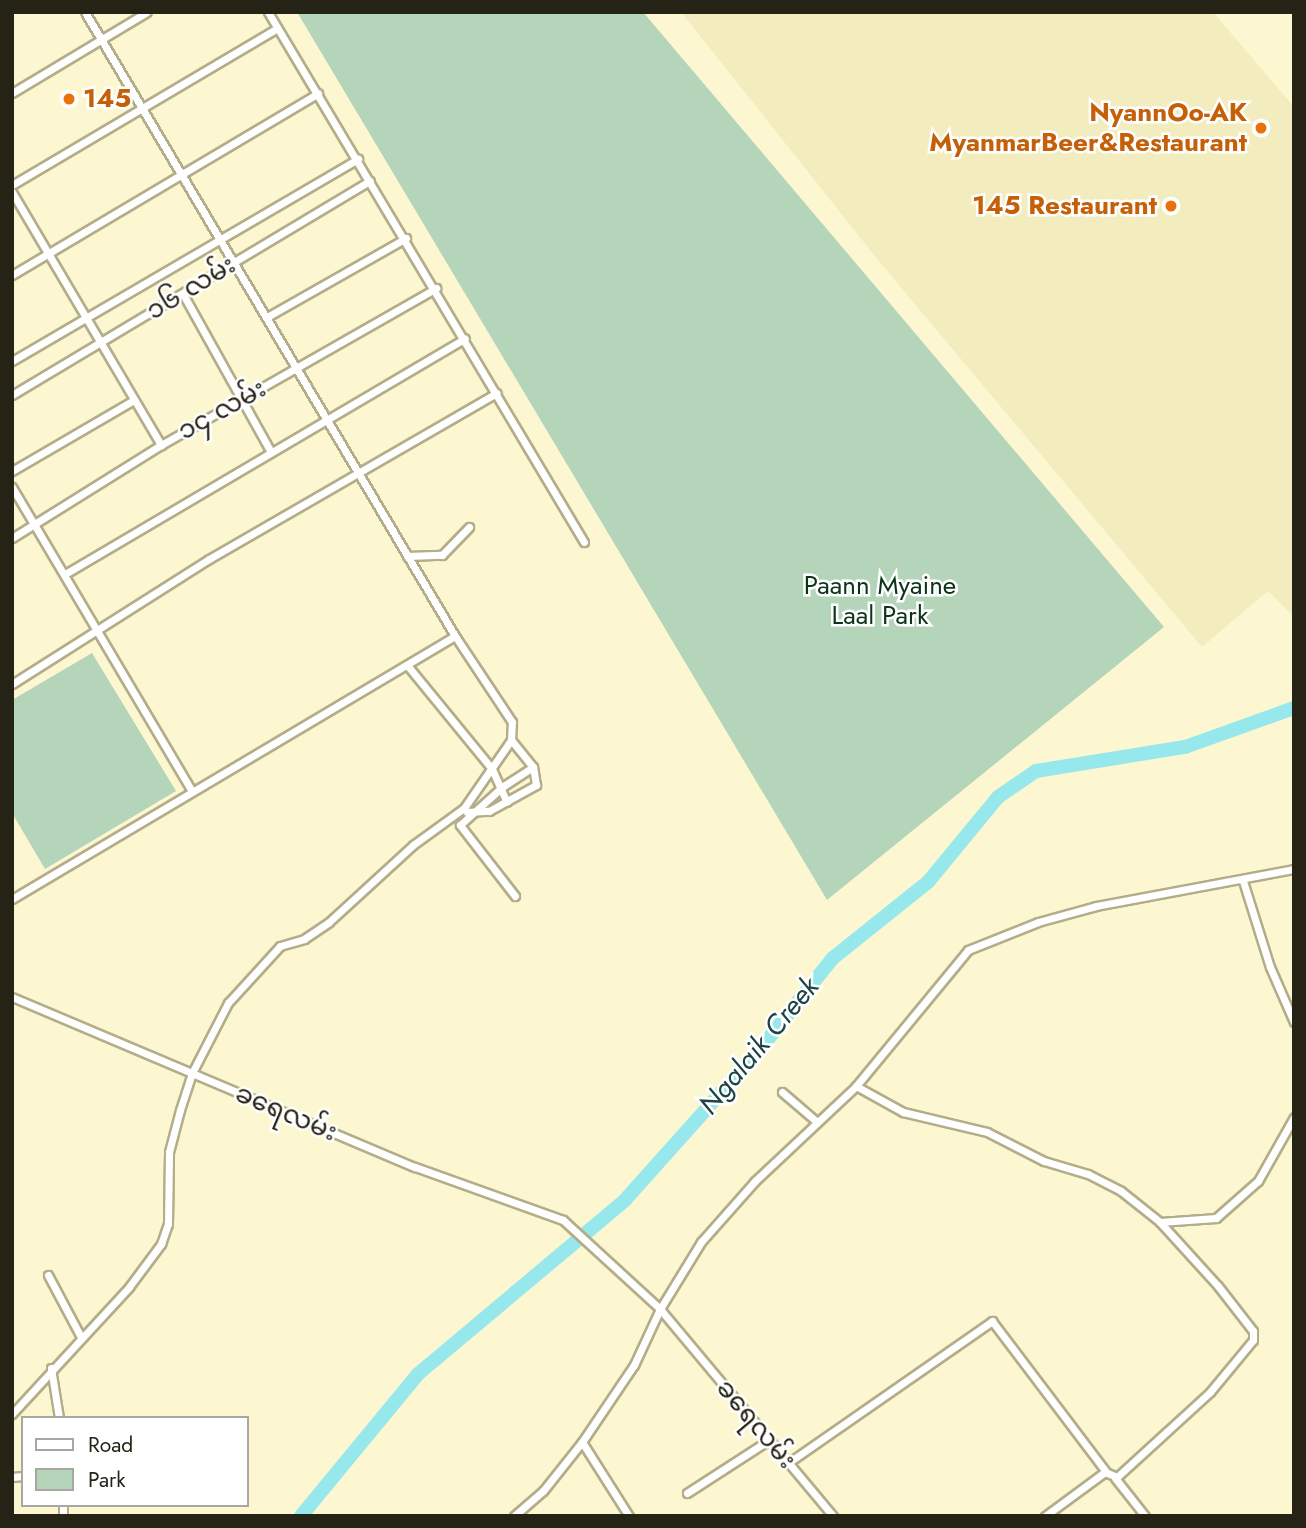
<!DOCTYPE html>
<meta charset="utf-8">
<style>
body{margin:0}
#map{position:relative;width:1306px;height:1528px;overflow:hidden;background:#fdf7d1;font-family:Jost,"Noto Sans Myanmar",sans-serif}
div>[style]{position:absolute}
[style*='--x']{left:calc(var(--x)*1px);top:calc(var(--y)*1px);width:calc(var(--w)*1px);rotate:calc(var(--a)*1deg)}
.built>*{inset:0;background:#f3ecbe}
.green>*{inset:0;background:#b4d5ba}
.river>*{height:14px;margin:-7px;padding:0 7px;transform-origin:7px;border-radius:7px;background:#97e8ec}
.roads{filter:drop-shadow(2px 0 #b3ad89) drop-shadow(-2px 0 #b3ad89) drop-shadow(0 2px #b3ad89) drop-shadow(0 -2px #b3ad89)}
.minor>*{height:7px;margin:-3.5px;padding:0 3.5px;transform-origin:3.5px;border-radius:3.5px;background:#fff}
.dots>*{width:19px;height:19px;translate:-50% -50%;box-sizing:border-box;border:4px solid #fff;border-radius:50%}
span{translate:-50% -50%;white-space:nowrap;text-align:center;line-height:1.15;-webkit-text-stroke:5px #fff;paint-order:stroke}
.food-label{font-size:26px;color:#c56008;font-weight:700}
.left{translate:0 -50%;text-align:left}
.right{translate:-100% -50%;text-align:right}
.street-label{font-size:26px;color:#252315}
.park-label{font-size:26px;color:#0d341a}
.water-label{font-size:28px;color:#1d4345;font-style:italic}
.frame{position:absolute;inset:0;border:14px solid #252315;pointer-events:none}
.legend{position:absolute;left:21px;top:1416px;width:228px;height:91px;box-sizing:border-box;background:#fff;border:2px solid #a8a7a1;margin:0;padding:9px 12px;list-style:none;font-size:21px;color:#252315}
.legend li{display:flex;align-items:center;gap:14px;height:35px}
.legend b{width:35px;border:2px solid #a8a7a1}
</style>
<div id="map">
<div class="built">
<i style="clip-path:polygon(681px 12px,1213px 12px,1294px 107px,1294px 617px,1268px 591px,1202px 647px,878px 260px)"></i>
</div>
<div class="green">
<i style="clip-path:polygon(297px 12px,643px 12px,1164px 627px,827px 900px)"></i>
<i style="clip-path:polygon(92px 653px,176px 791px,45px 869px,12px 813px,12px 700px)"></i>
</div>
<div class="river">
<i style="--x:301;--y:1516;--w:184;--a:-50.5"></i>
<i style="--x:418;--y:1374;--w:270;--a:-40"></i>
<i style="--x:625;--y:1200;--w:203;--a:-48.2"></i>
<i style="--x:760;--y:1049;--w:117;--a:-51.3"></i>
<i style="--x:833;--y:958;--w:122;--a:-38.7"></i>
<i style="--x:928;--y:882;--w:110;--a:-50.5"></i>
<i style="--x:998;--y:797;--w:46;--a:-34.4"></i>
<i style="--x:1036;--y:771;--w:151;--a:-9.2"></i>
<i style="--x:1185;--y:747;--w:116;--a:-19.7"></i>
</div>
<div class="roads">
<div class="minor">
<i style="--x:268;--y:12;--w:617;--a:59.2"></i>
<i style="--x:12;--y:93;--w:157;--a:-31"></i>
<i style="--x:12;--y:185;--w:308;--a:-30.6"></i>
<i style="--x:12;--y:192;--w:294;--a:59.5"></i>
<i style="--x:12;--y:275;--w:356;--a:-30.7"></i>
<i style="--x:183;--y:294;--w:179;--a:60.9"></i>
<i style="--x:267;--y:317;--w:160;--a:-29.6"></i>
<i style="--x:12;--y:361;--w:401;--a:-30.3"></i>
<i style="--x:12;--y:395;--w:417;--a:-30.9"></i>
<i style="--x:12;--y:471;--w:141;--a:-30.2"></i>
<i style="--x:12;--y:487;--w:353;--a:59.4"></i>
<i style="--x:12;--y:538;--w:176;--a:-32"></i>
<i style="--x:161;--y:445;--w:317;--a:-29.7"></i>
<i style="--x:407;--y:556;--w:35;--a:-2"></i>
<i style="--x:442;--y:555;--w:39;--a:-46"></i>
<i style="--x:65;--y:574;--w:464;--a:-30.5"></i>
<i style="--x:407;--y:665;--w:134;--a:50.7"></i>
<i style="--x:492;--y:769;--w:36;--a:66"></i>
<i style="--x:12;--y:684;--w:233;--a:-32.4"></i>
<i style="--x:209;--y:559;--w:332;--a:-30"></i>
<i style="--x:467;--y:812;--w:22;--a:-3"></i>
<i style="--x:489;--y:811;--w:54;--a:-29"></i>
<i style="--x:536;--y:785;--w:18;--a:-99"></i>
<i style="--x:533;--y:767;--w:35;--a:-129"></i>
<i style="--x:1243;--y:881;--w:90;--a:72.6"></i>
<i style="--x:1270;--y:967;--w:60;--a:66.4"></i>
<i style="--x:515;--y:896;--w:90;--a:-127.8"></i>
<i style="--x:460;--y:825;--w:57;--a:-42.1"></i>
<i style="--x:502;--y:787;--w:37;--a:-33"></i>
<i style="--x:12;--y:899;--w:515;--a:-30.7"></i>
<i style="--x:12;--y:997;--w:437;--a:22.9"></i>
<i style="--x:415;--y:1167;--w:157;--a:19.7"></i>
<i style="--x:563;--y:1220;--w:132;--a:42.5"></i>
<i style="--x:660;--y:1309;--w:270;--a:50.1"></i>
<i style="--x:856;--y:1086;--w:54;--a:29"></i>
<i style="--x:903;--y:1112;--w:86;--a:13.4"></i>
<i style="--x:987;--y:1132;--w:64;--a:27"></i>
<i style="--x:1044;--y:1161;--w:46;--a:16.5"></i>
<i style="--x:1088;--y:1174;--w:37;--a:27"></i>
<i style="--x:1121;--y:1191;--w:50;--a:38.5"></i>
<i style="--x:1160;--y:1222;--w:56;--a:-4.1"></i>
<i style="--x:1216;--y:1218;--w:56;--a:-41.4"></i>
<i style="--x:1258;--y:1181;--w:73;--a:-60.6"></i>
<i style="--x:782;--y:1092;--w:46;--a:40.6"></i>
<i style="--x:48;--y:1275;--w:70;--a:62"></i>
<i style="--x:51;--y:1368;--w:51;--a:80.9"></i>
<i style="--x:12;--y:1414;--w:173;--a:-47.3"></i>
<i style="--x:129;--y:1287;--w:54;--a:-53.3"></i>
<i style="--x:161;--y:1244;--w:21;--a:-71"></i>
<i style="--x:168;--y:1224;--w:72;--a:-89.2"></i>
<i style="--x:169;--y:1152;--w:43;--a:-75.3"></i>
<i style="--x:180;--y:1110;--w:39;--a:-72"></i>
<i style="--x:192;--y:1073;--w:79;--a:-62.8"></i>
<i style="--x:228;--y:1003;--w:77;--a:-47.6"></i>
<i style="--x:280;--y:946;--w:25;--a:-16"></i>
<i style="--x:304;--y:939;--w:30;--a:-34"></i>
<i style="--x:329;--y:922;--w:114;--a:-42.5"></i>
<i style="--x:413;--y:845;--w:63;--a:-36"></i>
<i style="--x:464;--y:808;--w:83;--a:-55.3"></i>
<i style="--x:511;--y:740;--w:18;--a:-87"></i>
<i style="--x:512;--y:722;--w:103;--a:-123.5"></i>
<i style="--x:455;--y:636;--w:725;--a:-120.67"></i>
<i style="--x:582;--y:1442;--w:88;--a:57.6"></i>
<i style="--x:788;--y:1463;--w:249;--a:-34.8"></i>
<i style="--x:992;--y:1321;--w:189;--a:52.9"></i>
<i style="--x:12;--y:1477;--w:11;--a:-5"></i>
<i style="--x:1115;--y:1478;--w:48;--a:51.7"></i>
<i style="--x:687;--y:1493;--w:98;--a:-32.9"></i>
<i style="--x:63;--y:1516;--w:11;--a:-90"></i>
<i style="--x:514;--y:1516;--w:38;--a:-41"></i>
<i style="--x:543;--y:1491;--w:63;--a:-51.5"></i>
<i style="--x:582;--y:1442;--w:93;--a:-56"></i>
<i style="--x:634;--y:1365;--w:62;--a:-65.1"></i>
<i style="--x:660;--y:1309;--w:79;--a:-58.5"></i>
<i style="--x:701;--y:1242;--w:81;--a:-48.5"></i>
<i style="--x:755;--y:1181;--w:139;--a:-43.2"></i>
<i style="--x:856;--y:1086;--w:176;--a:-50.5"></i>
<i style="--x:968;--y:950;--w:75;--a:-21.8"></i>
<i style="--x:1038;--y:922;--w:60;--a:-15.4"></i>
<i style="--x:1096;--y:906;--w:201;--a:-10.6"></i>
<i style="--x:1045;--y:1516;--w:74;--a:-36.3"></i>
<i style="--x:1105;--y:1472;--w:13;--a:23"></i>
<i style="--x:1117;--y:1477;--w:126;--a:-42.4"></i>
<i style="--x:1210;--y:1392;--w:67;--a:-50.4"></i>
<i style="--x:1253;--y:1340;--w:9;--a:-90"></i>
<i style="--x:1253;--y:1331;--w:57;--a:-127.9"></i>
<i style="--x:1218;--y:1286;--w:86;--a:-132.2"></i>
</div>
</div>
<div class="dots">
<i style="left:69px;top:99px;background:#e8710a"></i>
<i style="left:1261px;top:128px;background:#e8710a"></i>
<i style="left:1171px;top:206px;background:#e8710a"></i>
</div>
<div class="food-label">
<span class="left" style="left:83px;top:99px">145</span>
<span class="right" style="left:1247px;top:128px">NyannOo-AK<br>MyanmarBeer&amp;Restaurant</span>
<span class="right" style="left:1157px;top:206px">145 Restaurant</span>
</div>
<div class="street-label">
<span style="left:191px;top:288px;rotate:-31deg">၁၆ လမ်း</span>
<span style="left:222px;top:410px;rotate:-29deg">၁၄ လမ်း</span>
<span style="left:286px;top:1113px;rotate:23deg">ခရေလမ်း</span>
<span style="left:756px;top:1424px;rotate:50deg">ခရေလမ်း</span>
</div>
<div class="park-label">
<span style="left:880px;top:601px">Paann Myaine<br>Laal Park</span>
</div>
<div class="water-label">
<span style="left:759px;top:1046px;rotate:-50deg">Ngalaik Creek</span>
</div>
<div class="frame"></div>
<ul class="legend">
<li><b style="height:9px;background:#fff"></b>Road</li>
<li><b style="height:19px;background:#b4d5ba"></b>Park</li>
</ul>
</div>
